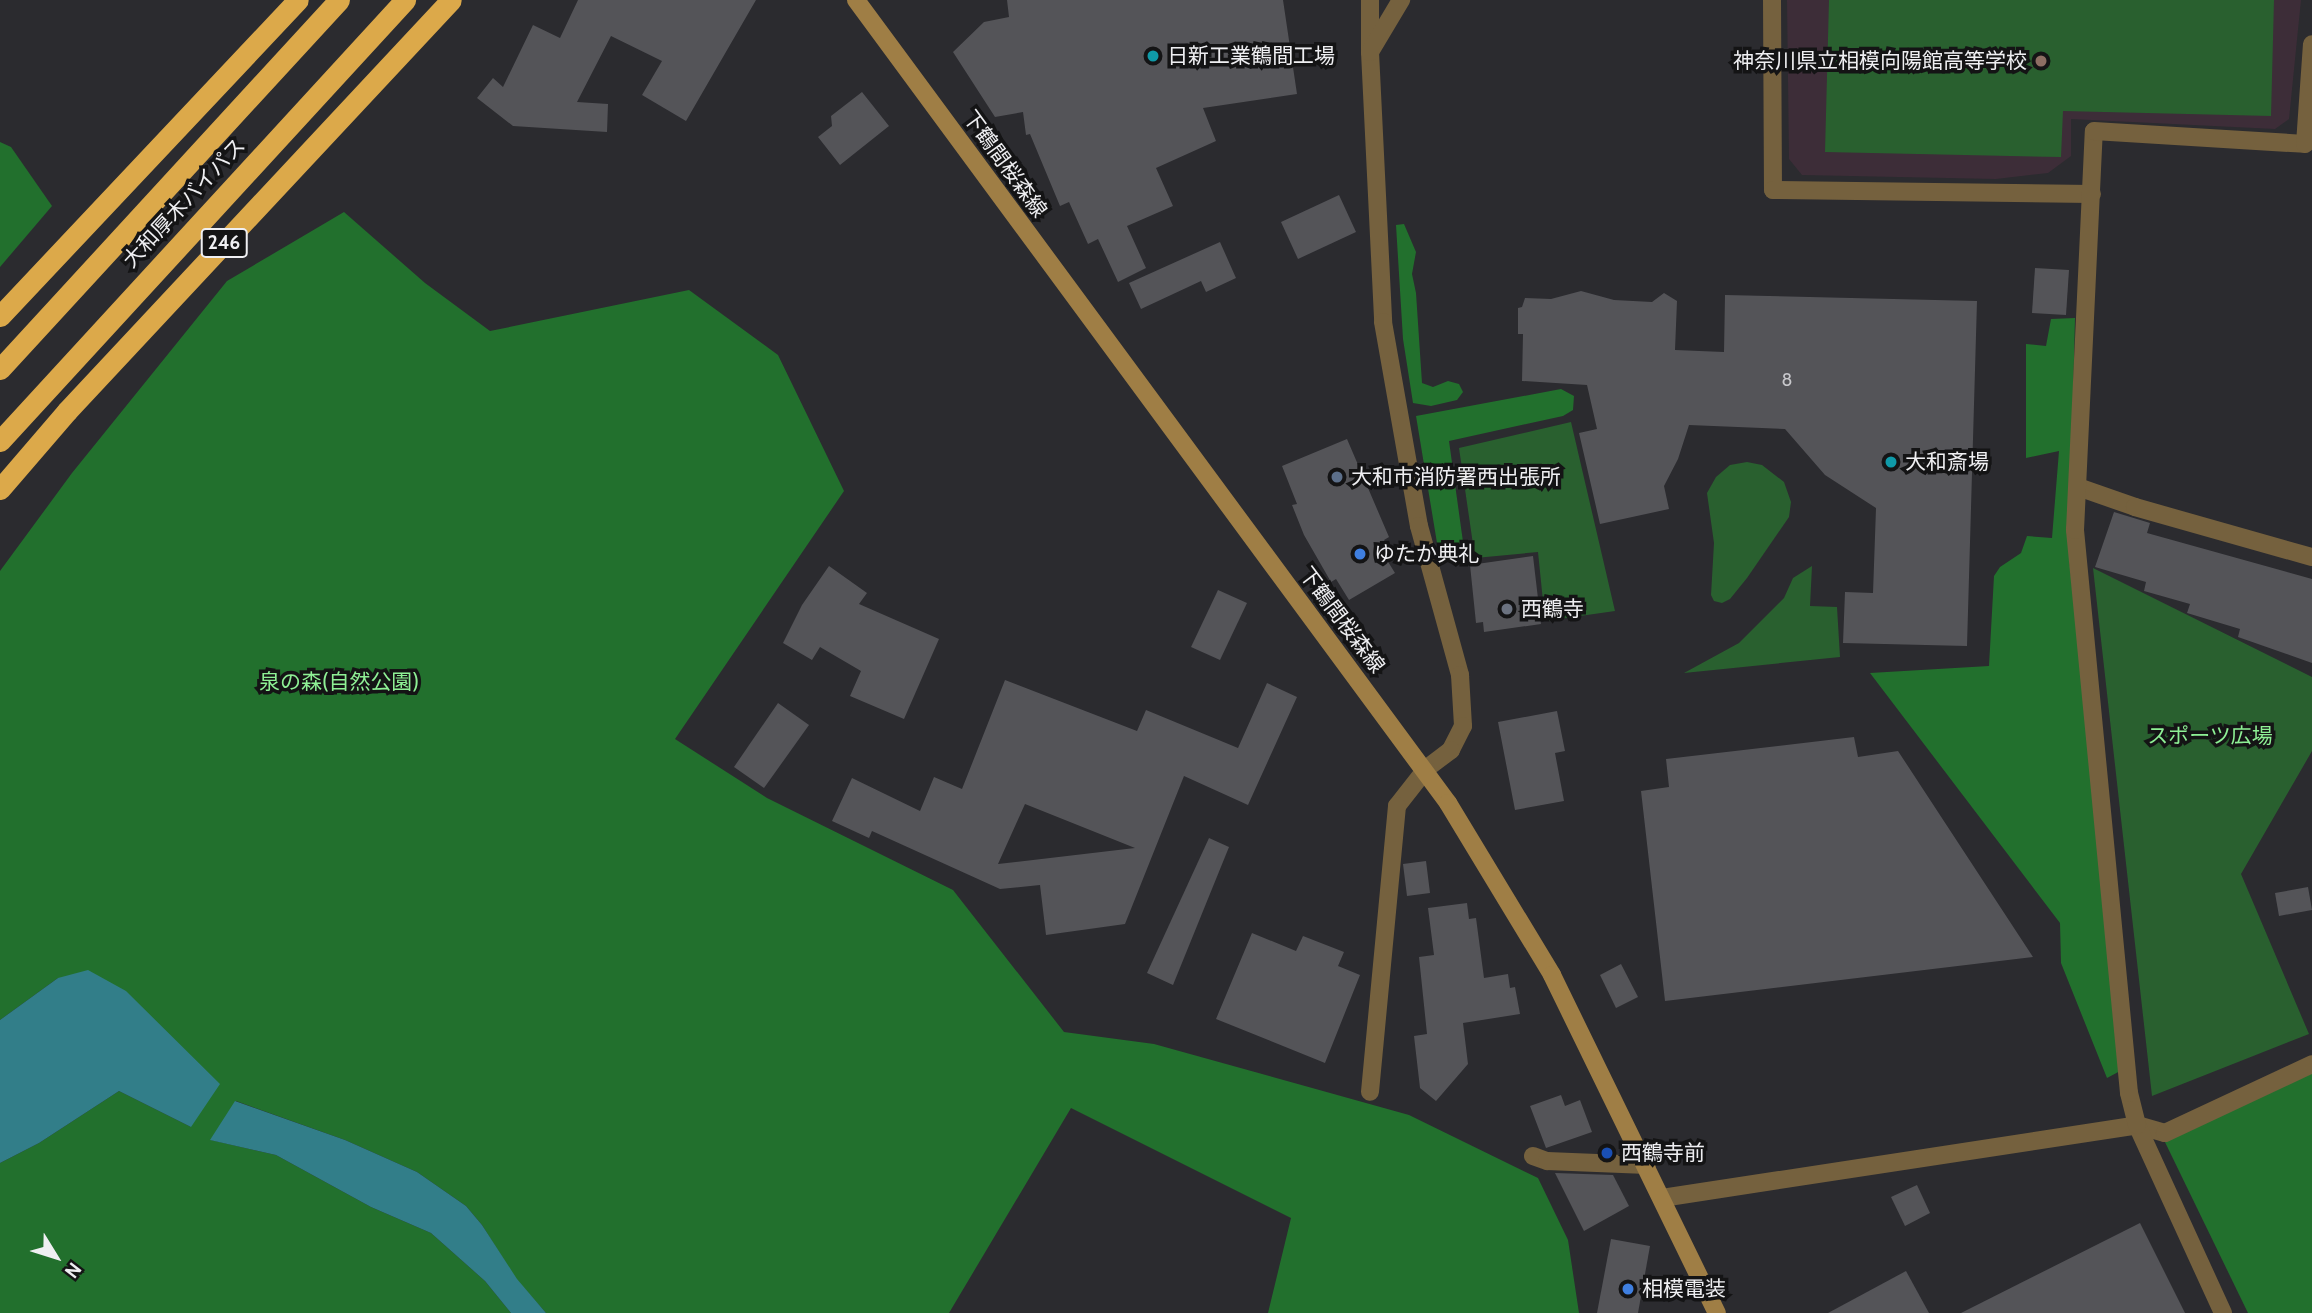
<!DOCTYPE html>
<meta charset="utf-8">
<style>
body{margin:0}
#map{position:relative;width:2312px;height:1313px;overflow:hidden;background:#2b2b2f;font-family:Cabin,"Noto Sans JP",sans-serif}
div>[style]{position:absolute}
[style*='--x']{left:calc(var(--x)*1px);top:calc(var(--y)*1px);width:calc(var(--w)*1px);rotate:calc(var(--a)*1deg)}
.education>*{inset:0;background:#3d2d38}
.green>*{inset:0;background:#29602f}
.forest>*{inset:0;background:#22702d}
.water>*{inset:0;background:#327e89}
.building>*{inset:0;background:#545458}
.street>*{height:18px;margin:-9px;padding:0 9px;transform-origin:9px;border-radius:9px;background:#75613e}
.secondary>*{height:18px;margin:-9px;padding:0 9px;transform-origin:9px;border-radius:9px;background:#9f7e45}
.highway>*{height:21px;margin:-10.5px;padding:0 10.5px;transform-origin:10.5px;border-radius:10.5px;background:#dca94a}
.dots>*{width:19px;height:19px;translate:-50% -50%;box-sizing:border-box;border:4px solid #141415;border-radius:50%}
span{translate:-50% -50%;white-space:nowrap;text-align:center;line-height:1.15;-webkit-text-stroke:7px #141415;paint-order:stroke}
.number-label{font-size:18px;color:#c8c8cc}
.number-label span{-webkit-text-stroke-width:0}
.shield-label span{padding:2px 5px;background:#141415;border:2px solid;border-radius:5px;-webkit-text-stroke-width:0}
.shield-label{font-size:19px;color:#efeff2;font-weight:700}
.poi-label{font-size:21px;color:#efeff2}
.left{translate:0 -50%;text-align:left}
.right{translate:-100% -50%;text-align:right}
.street-label{font-size:21px;color:#efeff2}
.park-label{font-size:21px;color:#8ef095}
.north{position:absolute;left:21px;top:1222px;width:70px;height:70px;-webkit-text-stroke:5px #141415;paint-order:stroke;rotate:128deg;font-size:19px;font-weight:700;line-height:28px;text-align:center;color:#efeff2}
.north::after{content:'';display:block;margin:auto;width:24px;height:32px;background:#efeff2;clip-path:polygon(50% 0,100% 100%,50% 72%,0 100%)}
</style>
<div id="map">
<div class="education">
<i style="clip-path:polygon(1787px 0,2301px 0,2289px 119px,2275px 129px,2071px 119px,2071px 156px,2048px 173px,1996px 179px,1802px 175px,1789px 159px)"></i>
</div>
<div class="green">
<i style="clip-path:polygon(1829px 0,2274px 0,2271px 116px,2063px 111px,2061px 157px,1825px 152px)"></i>
<i style="clip-path:polygon(1571px 422px,1615px 611px,1545px 621px,1538px 552px,1475px 558px,1459px 448px)"></i>
<i style="clip-path:polygon(1747px 462px,1762px 465px,1784px 482px,1791px 502px,1789px 517px,1747px 578px,1730px 599px,1722px 603px,1714px 601px,1711px 595px,1714px 543px,1707px 493px,1716px 477px,1730px 465px)"></i>
<i style="clip-path:polygon(1812px 566px,1810px 606px,1837px 607px,1840px 657px,1684px 673px,1739px 643px,1784px 598px,1793px 578px)"></i>
<i style="clip-path:polygon(2093px 568px,2312px 677px,2312px 751px,2241px 874px,2309px 1034px,2152px 1096px)"></i>
</div>
<div class="forest">
<i style="clip-path:polygon(0 142px,11px 147px,52px 206px,0 267px)"></i>
<i style="clip-path:polygon(344px 212px,425px 283px,490px 331px,689px 290px,778px 355px,844px 491px,675px 739px,767px 798px,953px 890px,1064px 1032px,1154px 1044px,1409px 1115px,1538px 1178px,1568px 1240px,1579px 1313px,1268px 1313px,1291px 1218px,1071px 1108px,949px 1313px,546px 1313px,516px 1279px,482px 1225px,466px 1206px,417px 1172px,345px 1140px,236px 1101px,211px 1140px,276px 1155px,371px 1207px,431px 1233px,485px 1281px,511px 1313px,0 1313px,0 1163px,39px 1143px,119px 1091px,191px 1127px,58px 978px,0 1020px,0 571px,72px 473px,227px 281px)"></i>
<i style="clip-path:polygon(1404px 224px,1416px 252px,1412px 274px,1416px 293px,1422px 383px,1433px 387px,1448px 381px,1459px 384px,1463px 392px,1457px 400px,1431px 406px,1413px 403px,1403px 339px,1396px 225px)"></i>
<i style="clip-path:polygon(2075px 318px,2069px 557px,2122px 1070px,2107px 1078px,2061px 963px,2060px 923px,1870px 673px,1989px 666px,1994px 576px,2000px 567px,2021px 553px,2027px 536px,2052px 538px,2059px 451px,2026px 458px,2026px 344px,2046px 346px,2051px 319px)"></i>
<i style="clip-path:polygon(1561px 389px,1574px 396px,1573px 410px,1563px 416px,1449px 441px,1464px 549px,1456px 558px,1446px 562px,1438px 549px,1416px 416px)"></i>
<i style="clip-path:polygon(2312px 1068px,2312px 1313px,2248px 1313px,2163px 1138px)"></i>
</div>
<div class="water">
<i style="clip-path:polygon(88px 970px,126px 991px,220px 1084px,191px 1127px,119px 1091px,39px 1143px,0 1163px,0 1020px,58px 978px)"></i>
<i style="clip-path:polygon(235px 1101px,345px 1140px,417px 1172px,466px 1206px,482px 1225px,517px 1279px,546px 1313px,511px 1313px,485px 1281px,431px 1233px,371px 1207px,276px 1155px,210px 1140px)"></i>
</div>
<div class="building">
<i style="clip-path:polygon(578px 0,756px 0,686px 121px,642px 95px,662px 61px,611px 36px,577px 102px,608px 104px,607px 132px,513px 126px,477px 98px,493px 78px,503px 87px,533px 25px,560px 38px)"></i>
<i style="clip-path:polygon(1007px 0,1283px 0,1297px 94px,1203px 108px,1216px 141px,1156px 168px,1173px 206px,1127px 226px,1146px 268px,1118px 282px,1098px 239px,1088px 244px,1069px 202px,1060px 206px,1030px 134px,1026px 135px,1023px 112px,995px 117px,953px 52px,984px 22px,1009px 17px)"></i>
<i style="clip-path:polygon(862px 92px,889px 126px,840px 165px,818px 137px,832px 126px,831px 116px)"></i>
<i style="clip-path:polygon(1339px 195px,1356px 232px,1298px 259px,1281px 222px)"></i>
<i style="clip-path:polygon(1220px 242px,1236px 278px,1206px 292px,1201px 281px,1141px 309px,1129px 283px)"></i>
<i style="clip-path:polygon(2035px 268px,2069px 270px,2066px 315px,2032px 313px)"></i>
<i style="clip-path:polygon(1581px 291px,1614px 300px,1652px 302px,1664px 293px,1677px 301px,1675px 350px,1724px 352px,1725px 295px,1977px 301px,1967px 646px,1843px 643px,1845px 592px,1873px 593px,1876px 508px,1825px 475px,1785px 429px,1689px 425px,1678px 459px,1664px 486px,1669px 509px,1600px 524px,1579px 433px,1597px 429px,1587px 385px,1522px 381px,1523px 334px,1518px 334px,1518px 308px,1522px 307px,1525px 298px,1551px 299px)"></i>
<i style="clip-path:polygon(1347px 439px,1389px 537px,1384px 540px,1389px 548px,1382px 552px,1395px 573px,1349px 600px,1336px 579px,1331px 582px,1304px 535px,1292px 505px,1297px 504px,1282px 466px)"></i>
<i style="clip-path:polygon(2114px 512px,2150px 523px,2147px 533px,2312px 579px,2312px 663px,2238px 637px,2240px 629px,2187px 613px,2190px 604px,2144px 591px,2146px 582px,2095px 567px)"></i>
<i style="clip-path:polygon(1533px 556px,1541px 624px,1484px 632px,1483px 622px,1476px 623px,1470px 565px)"></i>
<i style="clip-path:polygon(829px 566px,867px 593px,859px 604px,939px 639px,904px 719px,850px 696px,861px 671px,820px 647px,812px 660px,783px 643px,802px 605px)"></i>
<i style="clip-path:polygon(1218px 590px,1247px 603px,1220px 660px,1191px 647px)"></i>
<i style="clip-path:polygon(evenodd,1005px 680px,1137px 731px,1146px 710px,1238px 748px,1267px 683px,1297px 697px,1248px 805px,1184px 776px,1125px 924px,1046px 935px,1040px 885px,1000px 889px,872px 831px,869px 838px,832px 821px,852px 778px,920px 811px,934px 777px,962px 789px,1005px 680px,1025px 804px,1135px 848px,998px 864px,1025px 804px)"></i>
<i style="clip-path:polygon(778px 703px,809px 725px,764px 788px,734px 767px)"></i>
<i style="clip-path:polygon(1557px 711px,1565px 751px,1555px 753px,1564px 801px,1515px 810px,1498px 722px)"></i>
<i style="clip-path:polygon(1854px 737px,1858px 757px,1898px 751px,2033px 957px,1665px 1001px,1641px 791px,1669px 787px,1666px 759px)"></i>
<i style="clip-path:polygon(1209px 838px,1229px 847px,1173px 985px,1147px 973px)"></i>
<i style="clip-path:polygon(1426px 861px,1430px 893px,1407px 896px,1403px 864px)"></i>
<i style="clip-path:polygon(2308px 887px,2312px 910px,2279px 916px,2275px 893px)"></i>
<i style="clip-path:polygon(1467px 903px,1469px 919px,1476px 918px,1484px 978px,1508px 974px,1510px 988px,1515px 987px,1520px 1014px,1463px 1023px,1468px 1064px,1436px 1101px,1420px 1088px,1414px 1036px,1427px 1034px,1419px 957px,1434px 955px,1428px 908px)"></i>
<i style="clip-path:polygon(1252px 933px,1296px 951px,1303px 936px,1344px 952px,1338px 966px,1360px 975px,1325px 1063px,1216px 1019px)"></i>
<i style="clip-path:polygon(1621px 964px,1638px 997px,1616px 1008px,1600px 975px)"></i>
<i style="clip-path:polygon(1561px 1095px,1565px 1106px,1580px 1100px,1592px 1132px,1546px 1148px,1530px 1106px)"></i>
<i style="clip-path:polygon(1555px 1173px,1613px 1175px,1629px 1206px,1584px 1231px)"></i>
<i style="clip-path:polygon(1917px 1185px,1930px 1213px,1905px 1226px,1891px 1197px)"></i>
<i style="clip-path:polygon(2140px 1223px,2185px 1313px,1961px 1313px)"></i>
<i style="clip-path:polygon(1611px 1239px,1650px 1246px,1638px 1313px,1597px 1313px)"></i>
<i style="clip-path:polygon(1906px 1271px,1929px 1313px,1828px 1313px)"></i>
</div>
<div class="street">
<i style="--x:1370;--y:0;--w:52;--a:90"></i>
<i style="--x:1370;--y:52;--w:270;--a:87.2"></i>
<i style="--x:1383;--y:322;--w:207;--a:80"></i>
<i style="--x:1419;--y:526;--w:155;--a:74.6"></i>
<i style="--x:1460;--y:675;--w:51;--a:86.6"></i>
<i style="--x:1463;--y:726;--w:27;--a:117"></i>
<i style="--x:1451;--y:750;--w:31;--a:143"></i>
<i style="--x:1426;--y:769;--w:47;--a:128.1"></i>
<i style="--x:1397;--y:806;--w:287;--a:95.4"></i>
<i style="--x:1772;--y:0;--w:190;--a:89.7"></i>
<i style="--x:1773;--y:190;--w:319;--a:0.7"></i>
<i style="--x:1370;--y:52;--w:61;--a:-59.2"></i>
<i style="--x:2078;--y:487;--w:60;--a:19.3"></i>
<i style="--x:2135;--y:507;--w:184;--a:15.8"></i>
<i style="--x:1533;--y:1156;--w:15;--a:20"></i>
<i style="--x:1547;--y:1161;--w:100;--a:2.3"></i>
<i style="--x:1662;--y:1198;--w:481;--a:-8.7"></i>
<i style="--x:2137;--y:1125;--w:29;--a:16"></i>
<i style="--x:2165;--y:1133;--w:162;--a:-25.1"></i>
<i style="--x:2223;--y:1313;--w:207;--a:-114.6"></i>
<i style="--x:2137;--y:1125;--w:33;--a:-104"></i>
<i style="--x:2129;--y:1093;--w:566;--a:-95.48"></i>
<i style="--x:2075;--y:530;--w:399;--a:-87.3"></i>
<i style="--x:2094;--y:131;--w:211;--a:3.5"></i>
<i style="--x:2305;--y:144;--w:100;--a:-86"></i>
</div>
<div class="secondary">
<i style="--x:856;--y:0;--w:998;--a:53.6"></i>
<i style="--x:1448;--y:803;--w:201;--a:58.8"></i>
<i style="--x:1552;--y:975;--w:376;--a:64"></i>
</div>
<div class="highway">
<i style="--x:0;--y:316;--w:434;--a:-46.7"></i>
<i style="--x:0;--y:369;--w:501;--a:-47.43"></i>
<i style="--x:0;--y:441;--w:599;--a:-47.44"></i>
<i style="--x:0;--y:489;--w:103;--a:-49.3"></i>
<i style="--x:67;--y:411;--w:562;--a:-46.95"></i>
</div>
<div class="dots">
<i style="left:1153px;top:56px;background:#0f9aa8"></i>
<i style="left:2041px;top:61px;background:#8d6e63"></i>
<i style="left:1891px;top:462px;background:#0f9aa8"></i>
<i style="left:1337px;top:477px;background:#5c6f8a"></i>
<i style="left:1360px;top:554px;background:#3f7fe0"></i>
<i style="left:1507px;top:609px;background:#6b7280"></i>
<i style="left:1607px;top:1153px;background:#1a4fb4"></i>
<i style="left:1628px;top:1289px;background:#3f7fe0"></i>
</div>
<div class="number-label">
<span style="left:1787px;top:380px">8</span>
</div>
<div class="shield-label">
<span style="left:224px;top:243px">246</span>
</div>
<div class="poi-label">
<span class="left" style="left:1167px;top:56px">日新工業鶴間工場</span>
<span class="right" style="left:2027px;top:61px">神奈川県立相模向陽館高等学校</span>
<span class="left" style="left:1905px;top:462px">大和斎場</span>
<span class="left" style="left:1351px;top:477px">大和市消防署西出張所</span>
<span class="left" style="left:1374px;top:554px">ゆたか典礼</span>
<span class="left" style="left:1521px;top:609px">西鶴寺</span>
<span class="left" style="left:1621px;top:1153px">西鶴寺前</span>
<span class="left" style="left:1642px;top:1289px">相模電装</span>
</div>
<div class="street-label">
<span style="left:1005px;top:164px;rotate:54deg">下鶴間桜森線</span>
<span style="left:184px;top:203px;rotate:-47deg">大和厚木バイパス</span>
<span style="left:1342px;top:620px;rotate:53deg">下鶴間桜森線</span>
</div>
<div class="park-label">
<span style="left:339px;top:682px">泉の森(自然公園)</span>
<span style="left:2210px;top:736px">スポーツ広場</span>
</div>
<div class="north">N</div>
</div>
